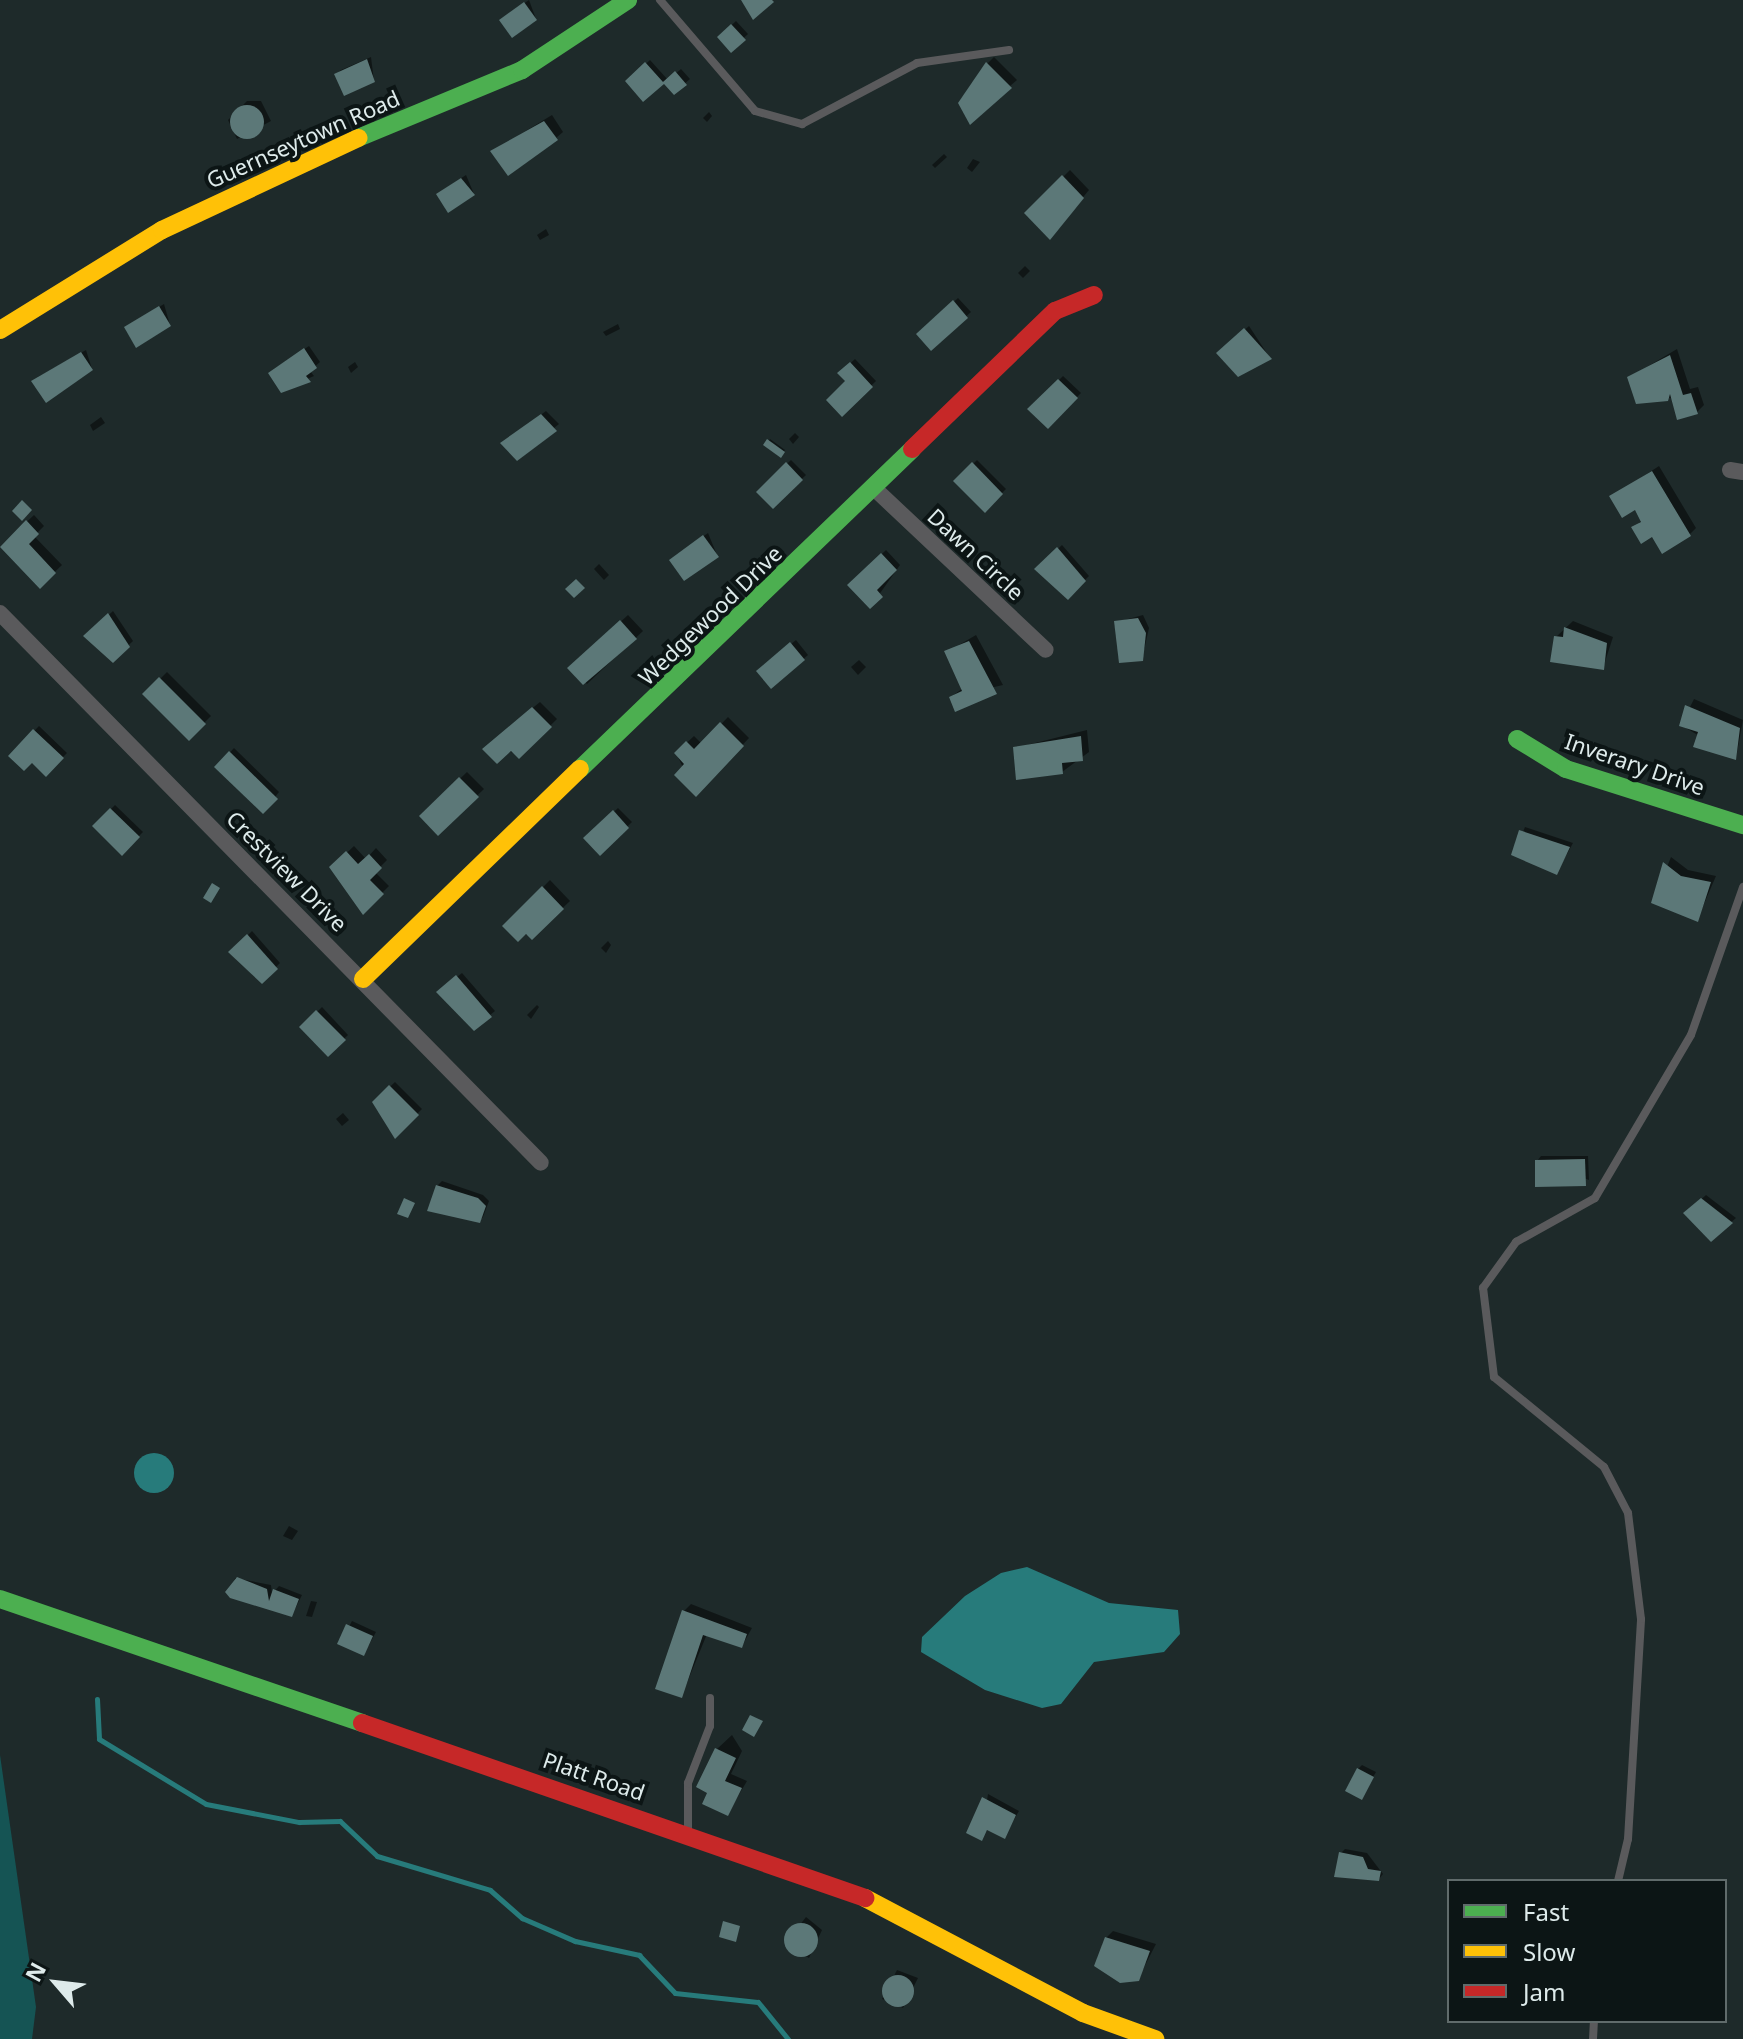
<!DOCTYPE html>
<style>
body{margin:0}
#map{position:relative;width:1743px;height:2039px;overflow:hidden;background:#1e2a2a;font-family:"Noto Sans",sans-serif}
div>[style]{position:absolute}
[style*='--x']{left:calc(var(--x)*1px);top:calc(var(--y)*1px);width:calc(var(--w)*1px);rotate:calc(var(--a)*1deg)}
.green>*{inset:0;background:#155454}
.water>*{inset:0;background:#277b7b}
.round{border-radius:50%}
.shadow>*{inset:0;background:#0007}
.stream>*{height:5px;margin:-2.5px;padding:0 2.5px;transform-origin:2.5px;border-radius:2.5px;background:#277b7b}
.building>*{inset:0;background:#5c7878}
.lane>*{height:8px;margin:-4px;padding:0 4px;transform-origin:4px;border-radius:4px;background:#5a5a5c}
.street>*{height:16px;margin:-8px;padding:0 8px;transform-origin:8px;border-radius:8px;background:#5a5a5c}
.fast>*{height:18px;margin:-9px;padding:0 9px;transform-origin:9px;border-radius:9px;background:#4caf50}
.slow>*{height:18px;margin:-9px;padding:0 9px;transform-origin:9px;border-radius:9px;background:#ffc107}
.jam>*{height:18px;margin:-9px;padding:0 9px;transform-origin:9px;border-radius:9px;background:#c62828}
span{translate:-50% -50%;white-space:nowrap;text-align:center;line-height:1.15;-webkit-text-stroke:8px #0c1515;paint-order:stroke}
.street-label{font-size:22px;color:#deebeb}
.legend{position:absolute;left:1447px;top:1879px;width:280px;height:144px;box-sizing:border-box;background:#0c1515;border:2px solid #606b6b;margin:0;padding:10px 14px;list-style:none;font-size:24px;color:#deebeb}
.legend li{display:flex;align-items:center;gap:16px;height:40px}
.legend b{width:40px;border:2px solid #606b6b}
.north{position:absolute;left:16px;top:1943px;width:80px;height:80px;-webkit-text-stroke:6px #0c1515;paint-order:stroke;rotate:298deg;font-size:22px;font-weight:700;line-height:32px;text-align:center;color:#deebeb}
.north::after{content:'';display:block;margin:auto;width:28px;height:36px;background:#deebeb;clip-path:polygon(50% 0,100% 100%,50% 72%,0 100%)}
</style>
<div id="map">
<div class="green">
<i style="clip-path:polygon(0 1755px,36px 2007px,32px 2039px,0 2039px)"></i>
</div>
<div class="water">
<i class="round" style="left:134px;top:1453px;width:40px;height:40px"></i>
<i style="clip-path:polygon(1027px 1567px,1109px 1603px,1178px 1610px,1180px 1634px,1164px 1652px,1094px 1662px,1061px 1704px,1042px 1708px,985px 1690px,921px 1652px,922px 1637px,965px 1596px,1001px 1573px)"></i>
</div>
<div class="shadow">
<i style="clip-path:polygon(529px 0,536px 19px,506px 16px)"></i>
<i style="clip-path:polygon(736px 21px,748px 34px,731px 50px,719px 37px)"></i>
<i style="clip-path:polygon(371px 57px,374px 81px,337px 74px,341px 70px)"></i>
<i style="clip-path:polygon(994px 57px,1017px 80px,1010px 86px,987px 64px)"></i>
<i style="clip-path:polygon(650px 60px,668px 80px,681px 69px,690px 79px,674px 93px,664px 81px,643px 99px,628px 81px)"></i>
<i style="clip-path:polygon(247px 101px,261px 101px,271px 121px,237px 139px,228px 120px)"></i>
<i style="clip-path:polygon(709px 112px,712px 116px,707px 122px,703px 118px)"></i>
<i style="clip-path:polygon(552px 115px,563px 132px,556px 138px,493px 151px)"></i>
<i style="clip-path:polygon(944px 154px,947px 157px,935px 168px,932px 165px)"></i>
<i style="clip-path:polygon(973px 159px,980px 162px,972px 172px,967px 168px)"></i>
<i style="clip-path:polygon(1070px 170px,1089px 190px,1050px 237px,1027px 213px)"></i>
<i style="clip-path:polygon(466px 175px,474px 194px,443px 190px)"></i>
<i style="clip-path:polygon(546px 229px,549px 235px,540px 240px,537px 235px)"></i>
<i style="clip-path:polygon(1025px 266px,1030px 271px,1023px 278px,1018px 273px)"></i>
<i style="clip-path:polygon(958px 298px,971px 312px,931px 348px,919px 334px)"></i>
<i style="clip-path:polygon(164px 304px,170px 325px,131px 324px)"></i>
<i style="clip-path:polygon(618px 324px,620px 329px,606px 336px,603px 332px)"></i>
<i style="clip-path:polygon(1249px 326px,1270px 358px,1219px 353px)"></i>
<i style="clip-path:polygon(309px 346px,320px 362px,310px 371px,314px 376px,282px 390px,274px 369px)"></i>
<i style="clip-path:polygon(1677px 349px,1690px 389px,1698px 387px,1704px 405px,1697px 412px,1630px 377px)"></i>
<i style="clip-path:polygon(86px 350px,92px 369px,38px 377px)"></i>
<i style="clip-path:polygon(855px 359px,876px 381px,842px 414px,848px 381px,840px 373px)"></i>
<i style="clip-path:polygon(355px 362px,358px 367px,351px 373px,348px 367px)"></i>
<i style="clip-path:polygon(1063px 376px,1081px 393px,1048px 427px,1030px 409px)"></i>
<i style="clip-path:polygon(546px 411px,559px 424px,517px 458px,507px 440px)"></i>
<i style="clip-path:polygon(101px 417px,105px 423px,93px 431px,90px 425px)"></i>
<i style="clip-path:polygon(795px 433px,799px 437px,793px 444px,789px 439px)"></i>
<i style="clip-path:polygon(770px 439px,785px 450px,781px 455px,766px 445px)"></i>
<i style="clip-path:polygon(791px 460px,806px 475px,773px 506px,758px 492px)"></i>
<i style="clip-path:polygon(977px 460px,1006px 489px,985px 510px,956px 481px)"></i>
<i style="clip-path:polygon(1659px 466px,1696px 528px,1689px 535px,1634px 528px,1641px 521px,1635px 507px,1612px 497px)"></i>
<i style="clip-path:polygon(34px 515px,44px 526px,34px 536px,62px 565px,40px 586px,1px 546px)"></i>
<i style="clip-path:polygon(708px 533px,717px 555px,676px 556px)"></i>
<i style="clip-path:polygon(1062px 545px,1089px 576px,1068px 597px,1037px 569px)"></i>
<i style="clip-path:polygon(886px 550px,900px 565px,871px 606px,850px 585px)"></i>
<i style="clip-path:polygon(599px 564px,609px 575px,604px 580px,594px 569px)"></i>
<i style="clip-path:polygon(113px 611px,133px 641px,113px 660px,86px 636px)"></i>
<i style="clip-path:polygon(628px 615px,643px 631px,587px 684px,570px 668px)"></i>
<i style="clip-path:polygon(1143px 615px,1149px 628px,1142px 659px,1117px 622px)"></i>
<i style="clip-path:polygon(1573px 621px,1613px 637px,1603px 668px,1556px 637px)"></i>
<i style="clip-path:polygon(976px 635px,1003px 685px,951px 697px,963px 688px,947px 652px)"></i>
<i style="clip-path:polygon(796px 640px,808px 655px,772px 686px,763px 667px)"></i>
<i style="clip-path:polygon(859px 660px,866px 667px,858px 675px,851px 667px)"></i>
<i style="clip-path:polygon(167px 672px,211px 716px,189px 738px,145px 694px)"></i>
<i style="clip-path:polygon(1694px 699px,1743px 720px,1736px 758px,1681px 725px)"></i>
<i style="clip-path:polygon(540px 702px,557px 719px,519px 756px,491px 742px)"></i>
<i style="clip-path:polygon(728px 717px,749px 738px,696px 794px,676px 753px,694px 736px,702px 744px)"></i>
<i style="clip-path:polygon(39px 726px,67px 753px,46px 774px,32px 760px,10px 756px)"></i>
<i style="clip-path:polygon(1087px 730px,1089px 752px,1062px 772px,1015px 748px)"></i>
<i style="clip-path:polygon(234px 748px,279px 792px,267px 807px,217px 767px)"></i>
<i style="clip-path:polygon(467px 772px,484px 789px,438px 833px,421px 816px)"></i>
<i style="clip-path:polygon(115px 805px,143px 832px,122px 853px,94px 826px)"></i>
<i style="clip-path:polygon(618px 808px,632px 822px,600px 853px,586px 838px)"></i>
<i style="clip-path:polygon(1525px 827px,1573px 843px,1557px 872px,1514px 854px)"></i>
<i style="clip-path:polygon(354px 846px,366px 859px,376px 848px,387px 860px,375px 872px,389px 886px,363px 912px,332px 867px)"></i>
<i style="clip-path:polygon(1671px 857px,1688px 870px,1716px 876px,1697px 920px,1653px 902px)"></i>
<i style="clip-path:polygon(550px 880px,570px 901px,532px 937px,505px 926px)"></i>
<i style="clip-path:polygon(252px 931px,280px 963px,262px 981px,231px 952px)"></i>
<i style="clip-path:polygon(608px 941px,611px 945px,606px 953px,601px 948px)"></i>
<i style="clip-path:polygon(462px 973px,495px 1011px,474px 1028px,443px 988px)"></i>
<i style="clip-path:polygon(537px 1005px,539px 1007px,531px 1019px,527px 1015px)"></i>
<i style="clip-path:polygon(322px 1007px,348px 1035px,328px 1054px,302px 1027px)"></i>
<i style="clip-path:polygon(395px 1082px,422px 1109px,395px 1136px,374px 1102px)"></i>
<i style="clip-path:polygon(343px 1113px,349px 1120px,342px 1126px,336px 1119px)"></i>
<i style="clip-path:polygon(1541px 1156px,1588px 1156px,1589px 1180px,1537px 1161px)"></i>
<i style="clip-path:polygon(442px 1181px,483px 1195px,489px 1201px,483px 1217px,479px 1221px,437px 1186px)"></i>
<i style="clip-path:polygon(1706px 1195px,1736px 1218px,1711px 1239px,1686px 1213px)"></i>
<i style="clip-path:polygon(289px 1526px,298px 1531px,292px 1540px,283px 1536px)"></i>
<i style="clip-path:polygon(235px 1578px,271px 1585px,272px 1594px,279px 1586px,302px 1595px,292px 1615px,232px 1597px)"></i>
<i style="clip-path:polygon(311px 1601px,317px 1602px,312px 1617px,306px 1616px)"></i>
<i style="clip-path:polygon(691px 1604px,752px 1628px,742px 1646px,707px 1634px,682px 1695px,684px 1611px)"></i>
<i style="clip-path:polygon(352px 1621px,376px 1632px,364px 1654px,340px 1643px)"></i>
<i style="clip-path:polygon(732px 1735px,742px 1751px,731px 1774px,747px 1781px,728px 1813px,710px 1792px,717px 1749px)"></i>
<i style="clip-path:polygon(1362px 1765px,1376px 1772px,1361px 1798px,1358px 1769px)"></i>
<i style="clip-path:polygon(988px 1794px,1019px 1811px,1004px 1836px,988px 1829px,981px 1839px)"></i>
<i style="clip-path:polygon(1345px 1849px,1367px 1853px,1383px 1874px,1379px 1879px,1341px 1853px)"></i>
<i style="clip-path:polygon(806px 1917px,822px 1930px,809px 1958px,786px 1943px)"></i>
<i style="clip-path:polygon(1113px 1931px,1156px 1944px,1138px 1979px,1106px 1938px)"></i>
<i style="clip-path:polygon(897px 1970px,918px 1978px,903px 2008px,882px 1999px)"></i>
</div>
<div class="stream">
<i style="--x:97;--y:1699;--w:40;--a:87.1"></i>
<i style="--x:99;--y:1739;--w:125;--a:31.3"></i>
<i style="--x:206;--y:1804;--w:95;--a:11"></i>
<i style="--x:299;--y:1822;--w:41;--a:-1.4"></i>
<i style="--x:340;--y:1821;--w:51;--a:43.4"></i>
<i style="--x:377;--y:1856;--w:118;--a:16.7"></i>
<i style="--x:490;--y:1890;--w:43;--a:41.2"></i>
<i style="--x:522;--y:1918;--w:58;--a:23.5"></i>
<i style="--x:575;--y:1941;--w:66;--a:12.3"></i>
<i style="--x:639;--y:1955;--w:52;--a:46.5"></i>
<i style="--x:675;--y:1993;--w:83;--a:6.2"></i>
<i style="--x:758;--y:2002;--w:48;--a:51"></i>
</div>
<div class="building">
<i style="clip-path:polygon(741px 0,772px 0,774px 2px,753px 20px)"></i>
<i style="clip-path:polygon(524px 2px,537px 20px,512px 38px,499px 20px)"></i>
<i style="clip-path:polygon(731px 24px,746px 40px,731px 53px,717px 37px)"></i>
<i style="clip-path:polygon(367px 59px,375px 82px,344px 96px,334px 74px)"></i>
<i style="clip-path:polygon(645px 62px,663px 82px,675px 71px,687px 85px,674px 95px,664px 84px,643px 102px,625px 81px)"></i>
<i style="clip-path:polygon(986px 62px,1012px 88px,970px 125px,958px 103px)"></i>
<i class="round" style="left:230px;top:105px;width:34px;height:34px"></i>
<i style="clip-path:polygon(544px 121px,558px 140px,508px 176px,490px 151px)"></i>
<i style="clip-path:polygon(1062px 175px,1084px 198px,1050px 240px,1024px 213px)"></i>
<i style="clip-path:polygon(461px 178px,475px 195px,448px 213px,436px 194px)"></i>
<i style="clip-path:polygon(953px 300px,968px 318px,931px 351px,916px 334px)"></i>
<i style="clip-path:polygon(159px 306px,171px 326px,136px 348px,124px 327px)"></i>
<i style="clip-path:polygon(1244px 328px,1272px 359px,1238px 377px,1216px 353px)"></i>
<i style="clip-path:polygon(304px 348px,317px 368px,306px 376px,311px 382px,281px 393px,268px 373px)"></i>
<i style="clip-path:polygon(81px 352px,93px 370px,46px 403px,31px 381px)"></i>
<i style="clip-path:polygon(1670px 355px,1683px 395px,1691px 393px,1698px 414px,1677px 420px,1670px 394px,1668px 401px,1636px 404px,1627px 377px)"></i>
<i style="clip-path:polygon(850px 362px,873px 387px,842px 417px,826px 400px,845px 381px,837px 373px)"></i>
<i style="clip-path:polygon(1058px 379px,1078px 398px,1048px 429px,1027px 409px)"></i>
<i style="clip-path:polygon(541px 414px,557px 431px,517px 461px,500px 443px)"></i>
<i style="clip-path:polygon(767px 439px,785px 452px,781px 458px,763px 445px)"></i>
<i style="clip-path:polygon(786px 462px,803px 480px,773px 509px,756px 492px)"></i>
<i style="clip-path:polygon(972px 462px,1003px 494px,985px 513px,953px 481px)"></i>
<i style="clip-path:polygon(1652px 471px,1691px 536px,1662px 554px,1652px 537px,1641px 544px,1631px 527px,1641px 522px,1635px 510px,1622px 518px,1609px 496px)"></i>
<i style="clip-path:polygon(22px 500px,32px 510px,22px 521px,12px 511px)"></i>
<i style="clip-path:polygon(26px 520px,39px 534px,29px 544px,56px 573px,40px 589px,0 547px)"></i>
<i style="clip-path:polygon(703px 535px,719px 557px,684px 581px,669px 560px)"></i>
<i style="clip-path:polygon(1057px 547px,1086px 581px,1068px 600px,1034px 569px)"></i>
<i style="clip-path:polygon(881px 553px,897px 570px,877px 590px,883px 597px,870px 609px,847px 585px)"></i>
<i style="clip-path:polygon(576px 579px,585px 588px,574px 598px,565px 589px)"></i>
<i style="clip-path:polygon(108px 613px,130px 647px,113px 663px,83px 636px)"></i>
<i style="clip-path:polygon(1138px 618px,1146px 633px,1143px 661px,1119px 663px,1114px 621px)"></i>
<i style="clip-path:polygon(620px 620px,637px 639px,583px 685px,567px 668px)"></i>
<i style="clip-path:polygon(1564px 627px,1607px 643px,1604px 670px,1550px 662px,1554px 636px,1563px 637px)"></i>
<i style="clip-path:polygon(969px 641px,997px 694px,955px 712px,949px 697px,962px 691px,944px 651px)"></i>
<i style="clip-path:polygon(790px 642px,805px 660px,771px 689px,756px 671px)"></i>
<i style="clip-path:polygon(159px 677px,206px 724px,189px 741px,142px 694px)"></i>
<i style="clip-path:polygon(1685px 705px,1740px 728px,1736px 760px,1693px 747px,1698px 732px,1679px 726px)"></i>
<i style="clip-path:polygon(532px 707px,552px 727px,519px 759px,511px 751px,497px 764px,482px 749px)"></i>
<i style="clip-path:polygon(720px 722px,744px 746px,696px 797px,674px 775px,684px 764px,674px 753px,686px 741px,694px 749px)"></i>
<i style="clip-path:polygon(33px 729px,64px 758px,46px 777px,32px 763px,24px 771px,8px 756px)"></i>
<i style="clip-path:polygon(1081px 736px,1083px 761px,1062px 763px,1063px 774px,1016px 780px,1013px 747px)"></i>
<i style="clip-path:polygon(229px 751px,278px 799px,263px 814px,214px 767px)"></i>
<i style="clip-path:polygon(459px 777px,479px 797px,438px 836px,419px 816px)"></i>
<i style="clip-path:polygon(110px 808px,140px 837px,122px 856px,92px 826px)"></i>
<i style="clip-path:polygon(613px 810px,629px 828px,600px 856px,583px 838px)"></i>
<i style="clip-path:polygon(1519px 830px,1570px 847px,1557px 875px,1511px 855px)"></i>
<i style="clip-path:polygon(346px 851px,358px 864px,369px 854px,382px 868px,370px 880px,384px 894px,363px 915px,329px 867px)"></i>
<i style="clip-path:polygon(1663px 862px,1681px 876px,1711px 882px,1698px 922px,1651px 903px)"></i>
<i style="clip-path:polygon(212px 883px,220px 888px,211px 903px,203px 898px)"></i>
<i style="clip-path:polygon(542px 886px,564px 909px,532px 940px,526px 934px,518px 942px,502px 926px)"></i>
<i style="clip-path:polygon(247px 934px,278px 969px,262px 984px,228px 952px)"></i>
<i style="clip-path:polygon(456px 975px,492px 1017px,474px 1031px,436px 992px)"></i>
<i style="clip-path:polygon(316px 1010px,346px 1040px,328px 1057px,299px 1027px)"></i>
<i style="clip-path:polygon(389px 1085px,419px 1115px,395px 1139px,372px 1102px)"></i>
<i style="clip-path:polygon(1585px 1159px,1586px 1186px,1535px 1187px,1535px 1160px)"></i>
<i style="clip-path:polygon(436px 1185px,478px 1198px,486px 1206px,480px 1223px,427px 1211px)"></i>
<i style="clip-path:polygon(404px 1198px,415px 1203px,408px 1218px,397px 1214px)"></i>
<i style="clip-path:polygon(1701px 1198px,1733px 1223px,1711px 1242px,1683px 1213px)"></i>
<i style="clip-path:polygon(237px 1577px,267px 1589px,269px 1601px,273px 1589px,299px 1599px,292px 1617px,230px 1598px,225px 1592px)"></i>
<i style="clip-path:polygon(682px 1610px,747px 1634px,742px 1648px,703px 1635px,682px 1698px,655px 1689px)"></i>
<i style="clip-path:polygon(346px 1624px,373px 1636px,364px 1656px,337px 1644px)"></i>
<i style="clip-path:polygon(750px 1715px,763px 1721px,754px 1737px,742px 1730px)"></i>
<i style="clip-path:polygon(715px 1748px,736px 1758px,725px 1781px,742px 1788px,728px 1816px,702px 1804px,707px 1793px,696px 1787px)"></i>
<i style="clip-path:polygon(1357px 1768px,1374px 1777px,1362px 1800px,1345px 1791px)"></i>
<i style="clip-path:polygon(982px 1797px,1016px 1815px,1005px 1839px,987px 1830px,982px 1841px,966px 1833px)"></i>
<i style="clip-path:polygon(1339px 1852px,1363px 1857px,1368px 1869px,1381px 1871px,1379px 1881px,1334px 1877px)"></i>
<i style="clip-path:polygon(723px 1921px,740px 1926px,736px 1942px,719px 1937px)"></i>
<i class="round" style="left:784px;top:1923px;width:34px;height:34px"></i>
<i style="clip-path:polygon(1105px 1937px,1150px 1951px,1139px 1981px,1120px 1983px,1094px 1966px)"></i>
<i class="round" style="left:882px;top:1975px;width:32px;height:32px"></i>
</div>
<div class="lane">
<i style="--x:660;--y:0;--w:146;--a:49.4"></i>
<i style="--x:755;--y:111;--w:49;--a:15.5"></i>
<i style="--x:802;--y:124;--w:130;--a:-27.9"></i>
<i style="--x:917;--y:63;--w:93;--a:-8"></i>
<i style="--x:688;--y:1833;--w:50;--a:-90"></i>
<i style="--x:688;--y:1783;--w:61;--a:-68.9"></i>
<i style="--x:710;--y:1726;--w:28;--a:-90"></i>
<i style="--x:1618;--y:1881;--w:43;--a:-76.6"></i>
<i style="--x:1628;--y:1839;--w:220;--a:-86.6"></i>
<i style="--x:1641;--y:1619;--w:107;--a:-97"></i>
<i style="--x:1628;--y:1513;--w:52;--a:-117.6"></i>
<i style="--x:1604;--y:1467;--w:142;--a:-140.7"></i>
<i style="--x:1494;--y:1377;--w:90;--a:-97"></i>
<i style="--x:1483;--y:1288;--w:57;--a:-54.3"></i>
<i style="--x:1516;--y:1242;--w:90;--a:-29.1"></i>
<i style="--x:1595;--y:1198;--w:189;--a:-59.5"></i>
<i style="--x:1691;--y:1035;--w:157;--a:-70.6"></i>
<i style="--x:1593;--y:2039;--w:18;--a:-87"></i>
</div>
<div class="street">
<i style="--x:1730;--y:470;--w:13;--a:9"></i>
<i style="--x:876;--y:490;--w:233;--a:43.3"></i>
<i style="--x:0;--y:613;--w:771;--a:45.47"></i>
</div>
<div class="fast">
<i style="--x:358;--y:138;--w:178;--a:-22.5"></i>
<i style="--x:522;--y:70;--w:127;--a:-33.4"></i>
<i style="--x:1517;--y:739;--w:57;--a:31.5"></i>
<i style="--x:1566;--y:769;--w:186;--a:17.6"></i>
<i style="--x:580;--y:769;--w:461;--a:-43.9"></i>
<i style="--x:0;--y:1599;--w:383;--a:18.9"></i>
</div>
<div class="slow">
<i style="--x:0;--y:330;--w:190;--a:-31.7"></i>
<i style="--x:162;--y:230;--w:217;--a:-25.1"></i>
<i style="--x:363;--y:979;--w:302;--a:-44.1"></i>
<i style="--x:865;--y:1898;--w:246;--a:27.8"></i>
<i style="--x:1083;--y:2013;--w:77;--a:19.9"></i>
</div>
<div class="jam">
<i style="--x:912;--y:449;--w:199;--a:-44"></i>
<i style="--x:1055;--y:311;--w:42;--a:-22.3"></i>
<i style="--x:362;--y:1723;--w:533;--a:19.18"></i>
</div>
<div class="street-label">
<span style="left:303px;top:139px;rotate:-24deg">Guernseytown Road</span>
<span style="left:976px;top:554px;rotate:43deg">Dawn Circle</span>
<span style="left:710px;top:615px;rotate:-44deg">Wedgewood Drive</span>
<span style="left:1635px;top:764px;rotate:19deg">Inverary Drive</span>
<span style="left:287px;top:871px;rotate:45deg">Crestview Drive</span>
<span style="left:594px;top:1776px;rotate:19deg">Platt Road</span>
</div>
<ul class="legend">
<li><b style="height:10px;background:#4caf50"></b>Fast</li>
<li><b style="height:10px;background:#ffc107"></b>Slow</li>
<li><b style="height:10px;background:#c62828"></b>Jam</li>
</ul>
<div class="north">N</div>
</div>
